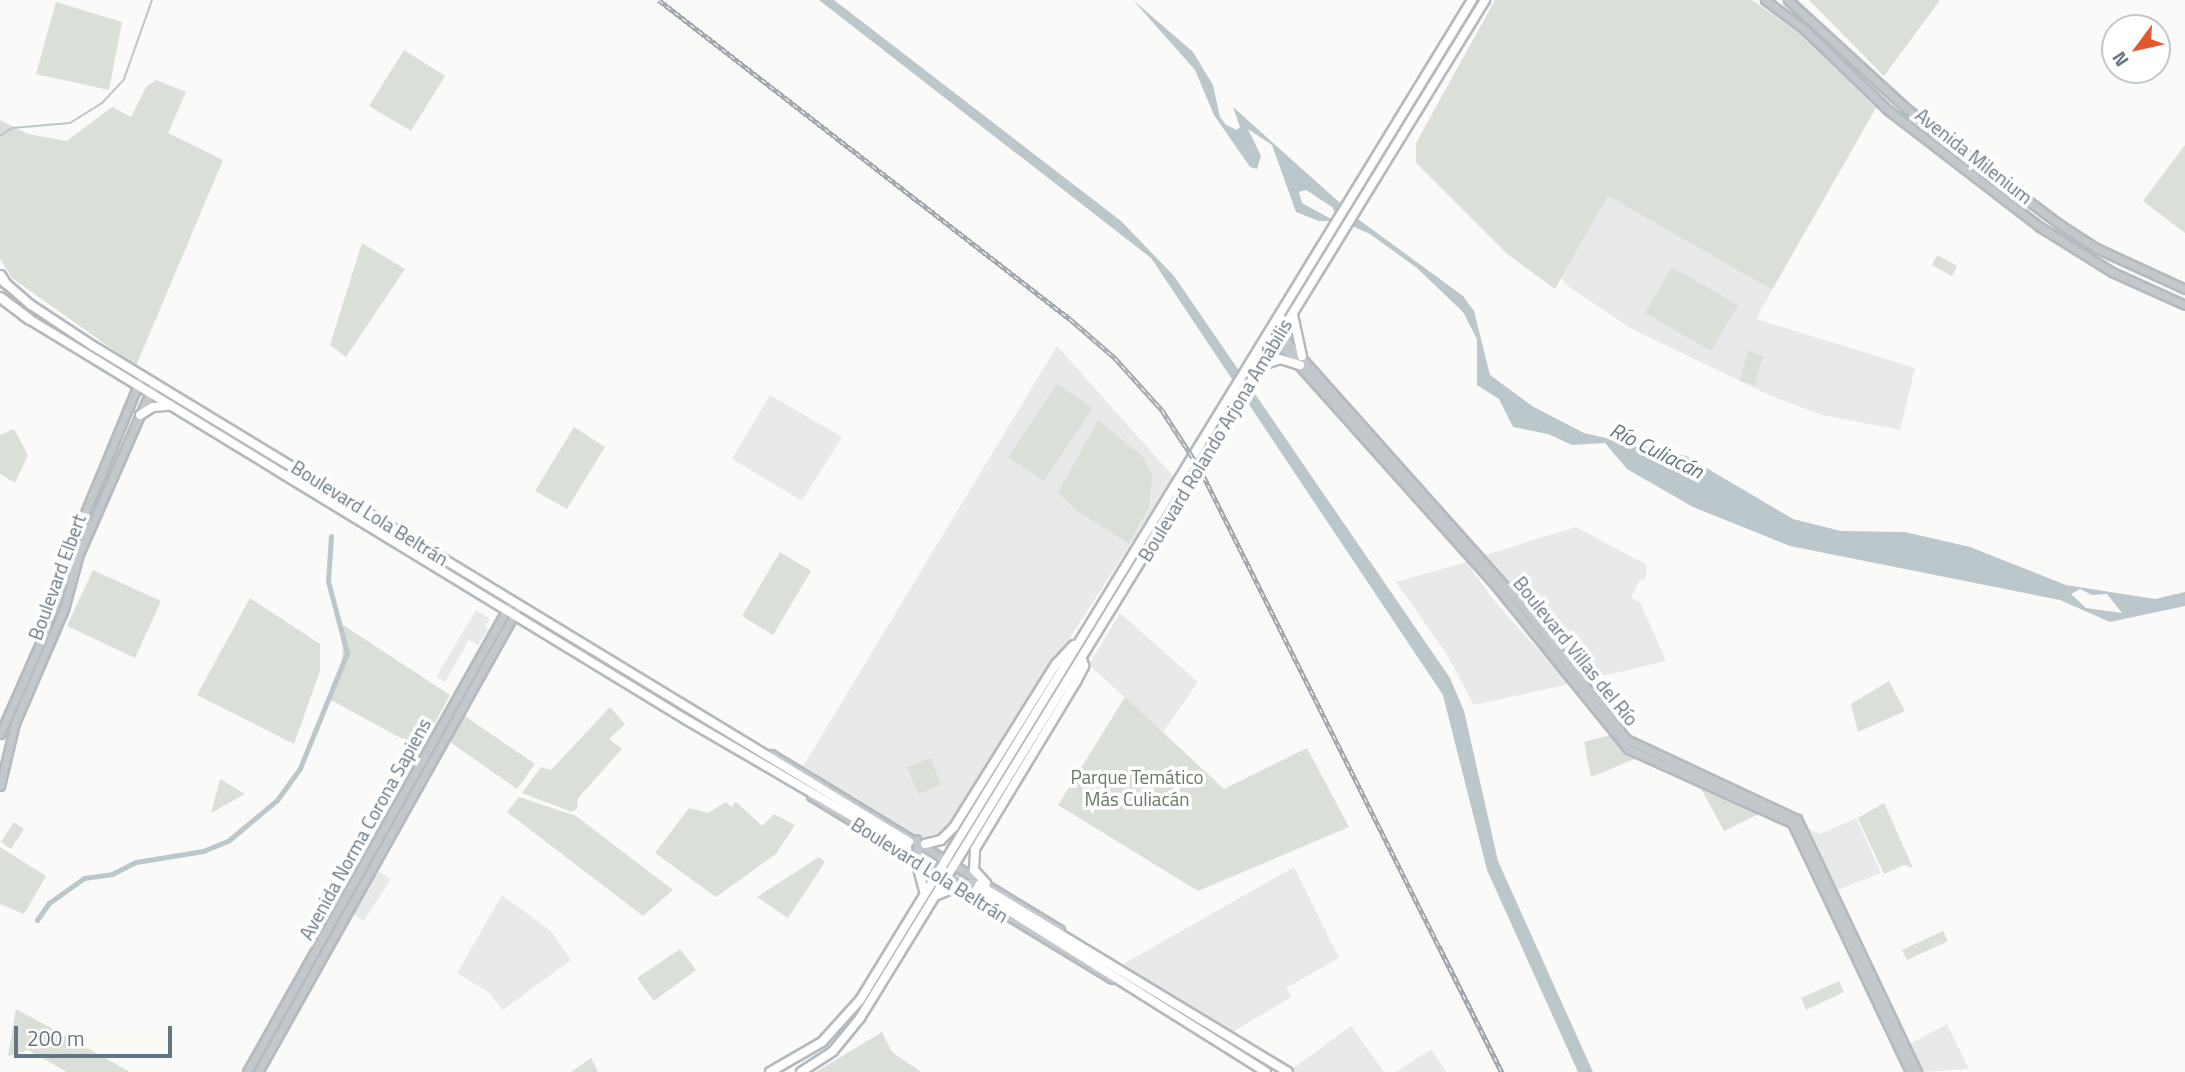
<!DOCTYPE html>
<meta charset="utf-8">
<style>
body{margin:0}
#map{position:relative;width:2185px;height:1072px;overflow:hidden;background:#fafaf8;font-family:"Titillium Web",sans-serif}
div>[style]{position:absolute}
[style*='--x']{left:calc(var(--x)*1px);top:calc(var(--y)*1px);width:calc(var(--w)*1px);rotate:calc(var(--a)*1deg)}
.built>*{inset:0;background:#e8e9e9}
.green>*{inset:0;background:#dadfd7}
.water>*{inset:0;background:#bbc7cb}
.stream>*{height:2px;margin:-1px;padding:0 1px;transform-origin:1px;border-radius:1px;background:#bbc7cb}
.canal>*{height:5px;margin:-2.5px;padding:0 2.5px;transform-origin:2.5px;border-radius:2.5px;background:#bbc7cb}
.secondary-tunnel>*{height:8px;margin-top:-4px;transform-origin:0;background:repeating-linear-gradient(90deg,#d5d9db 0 8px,transparent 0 12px)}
.roads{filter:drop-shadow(2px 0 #b3babf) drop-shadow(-2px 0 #b3babf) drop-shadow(0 2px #b3babf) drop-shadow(0 -2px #b3babf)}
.tertiary>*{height:7px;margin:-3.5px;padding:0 3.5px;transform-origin:3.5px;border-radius:3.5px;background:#c3c8cc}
.secondary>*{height:8px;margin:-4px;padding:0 4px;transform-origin:4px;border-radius:4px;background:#fff}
.primary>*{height:9px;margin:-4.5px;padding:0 4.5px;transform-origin:4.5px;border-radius:4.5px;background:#fff}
.rail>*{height:4.5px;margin-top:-2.25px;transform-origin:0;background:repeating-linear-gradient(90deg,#fff 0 5px,#a2aab0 0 10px);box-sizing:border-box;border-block:2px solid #a2aab0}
span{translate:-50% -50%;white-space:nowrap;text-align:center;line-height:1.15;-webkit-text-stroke:7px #fff;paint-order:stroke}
.street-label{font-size:19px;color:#657683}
.park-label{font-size:19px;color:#687a64}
.water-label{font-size:21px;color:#60757c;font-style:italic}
.north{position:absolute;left:2101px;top:14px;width:70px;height:70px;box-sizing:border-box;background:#fff;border:2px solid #c1c8cd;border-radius:50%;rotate:237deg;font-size:19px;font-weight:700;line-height:28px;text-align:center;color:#657683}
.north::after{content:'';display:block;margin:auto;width:24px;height:32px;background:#e4572e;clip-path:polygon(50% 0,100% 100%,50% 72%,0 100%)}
.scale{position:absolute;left:14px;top:1026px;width:158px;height:32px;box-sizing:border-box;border:4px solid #657683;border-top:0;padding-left:9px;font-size:21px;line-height:24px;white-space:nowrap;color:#657683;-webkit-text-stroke:5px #fff;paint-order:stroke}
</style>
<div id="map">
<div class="built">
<i style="clip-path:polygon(1608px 196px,1772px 290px,1756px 319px,1915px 368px,1900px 430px,1822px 415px,1771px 396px,1632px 329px,1565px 284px,1562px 277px)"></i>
<i style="clip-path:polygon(1057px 346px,1174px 477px,935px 846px,802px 768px)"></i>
<i style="clip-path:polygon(770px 395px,842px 437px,802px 501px,732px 459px)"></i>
<i style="clip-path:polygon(1576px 527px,1647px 565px,1645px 580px,1640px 579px,1631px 598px,1640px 602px,1666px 661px,1586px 680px,1551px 635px,1541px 610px,1507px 584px,1482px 556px)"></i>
<i style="clip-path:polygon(1466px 562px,1496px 603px,1569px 684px,1474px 705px,1446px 653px,1396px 582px)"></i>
<i style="clip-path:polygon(476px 610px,490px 619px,485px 627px,488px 630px,478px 645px,469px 640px,445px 682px,436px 677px)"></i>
<i style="clip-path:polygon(1120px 613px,1198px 682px,1163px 732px,1089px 665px)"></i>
<i style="clip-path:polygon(1856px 818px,1881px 873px,1838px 890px,1806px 828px,1820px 834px)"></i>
<i style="clip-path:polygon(1294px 867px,1339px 958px,1286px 988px,1292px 997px,1227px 1035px,1118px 967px)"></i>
<i style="clip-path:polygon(373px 868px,391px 879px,364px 921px,348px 911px)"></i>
<i style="clip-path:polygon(502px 895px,551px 931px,571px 960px,503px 1010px,488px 992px,457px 973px)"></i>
<i style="clip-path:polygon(1947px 1024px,1969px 1069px,1921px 1072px,1908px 1045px)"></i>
<i style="clip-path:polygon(1351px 1026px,1384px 1072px,1288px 1072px)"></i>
<i style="clip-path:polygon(1431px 1049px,1446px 1072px,1396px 1072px)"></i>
</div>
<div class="green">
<i style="clip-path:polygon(1495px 0,1752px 0,1801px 35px,1876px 108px,1772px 290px,1608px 196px,1555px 289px,1507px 254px,1416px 163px,1416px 143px)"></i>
<i style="clip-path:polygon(1809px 0,1940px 0,1884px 76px)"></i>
<i style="clip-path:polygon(56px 2px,122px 22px,109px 90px,36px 74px)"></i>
<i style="clip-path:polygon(404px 50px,445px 76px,411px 131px,369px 106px)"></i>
<i style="clip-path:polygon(156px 80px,186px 92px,168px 133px,223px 160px,136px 366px,12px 278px,0 259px,0 120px,28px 134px,67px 141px,112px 107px,131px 117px,146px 87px)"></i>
<i style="clip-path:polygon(2185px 145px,2185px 233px,2143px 201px)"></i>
<i style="clip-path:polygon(362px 243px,405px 269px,346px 357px,330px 345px)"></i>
<i style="clip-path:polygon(1937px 255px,1957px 266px,1952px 276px,1932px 265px)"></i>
<i style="clip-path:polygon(1672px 267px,1738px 305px,1711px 351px,1645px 313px)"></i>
<i style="clip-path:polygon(1748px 351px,1763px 356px,1755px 385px,1740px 381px)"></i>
<i style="clip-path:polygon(1057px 384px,1093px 408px,1044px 481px,1008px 457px)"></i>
<i style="clip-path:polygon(1098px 420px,1142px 456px,1152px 474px,1149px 507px,1129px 544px,1076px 510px,1058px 493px)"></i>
<i style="clip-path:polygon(574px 427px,605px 447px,567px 509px,535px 491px)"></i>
<i style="clip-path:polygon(14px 429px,28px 455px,15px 483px,0 474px,0 435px)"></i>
<i style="clip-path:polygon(780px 552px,811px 571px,773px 635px,742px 616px)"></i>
<i style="clip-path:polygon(93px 570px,161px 601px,135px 658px,67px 626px)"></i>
<i style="clip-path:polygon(250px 598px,320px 644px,320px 671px,294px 744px,197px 695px)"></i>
<i style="clip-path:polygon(343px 625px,450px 695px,421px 749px,331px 700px,342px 666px)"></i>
<i style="clip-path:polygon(1889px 681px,1905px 711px,1858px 732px,1851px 704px)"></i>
<i style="clip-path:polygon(1125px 697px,1224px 789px,1307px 748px,1349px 827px,1198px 891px,1058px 805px)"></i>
<i style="clip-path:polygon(610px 707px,625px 724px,609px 739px,622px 749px,578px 798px,577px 809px,572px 812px,522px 793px,541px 767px,551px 770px)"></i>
<i style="clip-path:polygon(462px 714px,535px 764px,517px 789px,447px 740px)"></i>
<i style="clip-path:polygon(1611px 735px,1637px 758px,1591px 777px,1584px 742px)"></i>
<i style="clip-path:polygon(931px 758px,941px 785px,918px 794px,907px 767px)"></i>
<i style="clip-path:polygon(220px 779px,245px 794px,211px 813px)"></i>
<i style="clip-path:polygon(1699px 785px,1761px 813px,1724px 831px)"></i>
<i style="clip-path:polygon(519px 797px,576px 816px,673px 890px,643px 916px,507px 812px)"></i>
<i style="clip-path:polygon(726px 802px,731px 807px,736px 802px,762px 826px,774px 814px,795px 825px,776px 854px,716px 897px,655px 853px,689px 808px,708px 813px)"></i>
<i style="clip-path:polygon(1884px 803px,1913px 868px,1904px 865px,1884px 874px,1858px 818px)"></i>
<i style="clip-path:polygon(14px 822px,24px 829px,11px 849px,1px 842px)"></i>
<i style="clip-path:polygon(0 847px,46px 876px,24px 914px,0 904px)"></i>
<i style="clip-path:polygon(819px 857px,825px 862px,788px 918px,757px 897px)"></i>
<i style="clip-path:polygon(1943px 931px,1948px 941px,1907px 960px,1902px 950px)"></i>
<i style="clip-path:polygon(680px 949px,696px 970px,654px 1001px,637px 978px)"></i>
<i style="clip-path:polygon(1839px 981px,1844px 992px,1806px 1010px,1801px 998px)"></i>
<i style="clip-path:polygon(16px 1009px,55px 1030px,130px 1072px,67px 1072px,28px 1050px,8px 1056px)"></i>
<i style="clip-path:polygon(882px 1032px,892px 1052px,921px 1072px,816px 1072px)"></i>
<i style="clip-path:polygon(591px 1058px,598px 1072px,571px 1072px)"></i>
</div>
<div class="water">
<i style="clip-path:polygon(819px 0,834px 0,1121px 221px,1174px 276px,1450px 678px,1464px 711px,1498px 861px,1593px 1072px,1578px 1072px,1487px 870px,1443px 695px,1151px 258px)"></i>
<i style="clip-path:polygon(evenodd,1133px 0,1193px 52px,1213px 85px,1220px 117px,1226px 125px,1237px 130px,1240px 127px,1233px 107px,1358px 219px,1463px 296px,1474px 311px,1490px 375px,1532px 406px,1584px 433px,1686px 456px,1793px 519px,1841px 531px,1905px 532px,1970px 547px,2066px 585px,2155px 599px,2185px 592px,2185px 606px,2110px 622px,2060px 600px,1790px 546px,1693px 507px,1627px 469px,1605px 443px,1572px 445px,1548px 434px,1513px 427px,1499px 399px,1477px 385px,1477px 339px,1463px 312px,1417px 268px,1370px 234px,1341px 221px,1319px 221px,1296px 212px,1272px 145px,1248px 129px,1261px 156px,1257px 169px,1250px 167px,1214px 115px,1195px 70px,1133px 0,1306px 190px,1332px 207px,1335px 212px,1331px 219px,1302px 203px,1299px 192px,1306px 190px,1133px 0,2080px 589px,2092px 595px,2107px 594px,2122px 613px,2086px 608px,2071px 594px,2080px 589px)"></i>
</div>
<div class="stream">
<i style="--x:0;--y:136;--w:14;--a:-34"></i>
<i style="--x:12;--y:128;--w:58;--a:-4.9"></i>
<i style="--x:70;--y:123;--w:38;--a:-32"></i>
<i style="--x:102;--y:103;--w:33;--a:-47"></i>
<i style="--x:124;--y:79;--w:84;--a:-70.5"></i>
</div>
<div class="canal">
<i style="--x:37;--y:920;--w:21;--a:-55"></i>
<i style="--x:49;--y:903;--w:43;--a:-35.5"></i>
<i style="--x:84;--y:878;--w:28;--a:-8"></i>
<i style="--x:112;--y:874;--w:27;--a:-27"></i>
<i style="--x:136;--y:862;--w:68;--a:-9.3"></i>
<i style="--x:203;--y:851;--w:27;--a:-22"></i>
<i style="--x:228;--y:841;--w:64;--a:-39.9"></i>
<i style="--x:277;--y:800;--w:39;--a:-54"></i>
<i style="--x:300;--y:768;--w:124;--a:-67.8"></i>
<i style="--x:347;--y:653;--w:74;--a:-104.8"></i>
<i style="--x:328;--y:581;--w:45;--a:-86.2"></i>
</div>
<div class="secondary-tunnel">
<i style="--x:910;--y:849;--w:75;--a:31.4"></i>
<i style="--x:946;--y:865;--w:36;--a:32"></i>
</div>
<div class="roads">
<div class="tertiary">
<i style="--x:1765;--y:0;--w:49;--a:36.6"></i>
<i style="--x:1804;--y:29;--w:117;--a:44"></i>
<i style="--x:1888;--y:110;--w:192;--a:37.6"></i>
<i style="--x:2040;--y:227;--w:85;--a:32"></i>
<i style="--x:2112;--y:272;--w:80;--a:24.3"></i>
<i style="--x:1788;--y:0;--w:161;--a:42.5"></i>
<i style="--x:1907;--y:109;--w:191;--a:37.1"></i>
<i style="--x:2059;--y:224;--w:44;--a:33"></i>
<i style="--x:2096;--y:248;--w:98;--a:24.7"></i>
<i style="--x:1274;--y:327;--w:380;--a:48.3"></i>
<i style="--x:1527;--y:611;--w:162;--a:52.3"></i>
<i style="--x:1626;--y:739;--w:189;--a:25.1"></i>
<i style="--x:1797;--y:819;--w:280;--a:64.6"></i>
<i style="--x:1270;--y:333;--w:333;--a:48.2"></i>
<i style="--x:1492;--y:581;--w:216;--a:51"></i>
<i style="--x:1628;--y:749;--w:180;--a:24.3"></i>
<i style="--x:1792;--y:823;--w:276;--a:64.6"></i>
<i style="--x:0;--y:734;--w:111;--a:-66.2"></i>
<i style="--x:45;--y:632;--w:74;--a:-74.3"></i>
<i style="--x:65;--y:561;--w:201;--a:-67.5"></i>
<i style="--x:771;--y:754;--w:338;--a:31.3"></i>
<i style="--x:0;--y:786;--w:65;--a:-76.6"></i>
<i style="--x:15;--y:723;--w:124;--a:-66.7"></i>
<i style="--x:64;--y:609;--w:57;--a:-74.7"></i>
<i style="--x:79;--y:554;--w:187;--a:-66.3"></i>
<i style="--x:811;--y:796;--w:352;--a:31.3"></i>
<i style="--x:909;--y:856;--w:11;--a:-34"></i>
<i style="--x:918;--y:850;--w:11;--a:-100"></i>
<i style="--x:969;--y:894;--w:11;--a:-90"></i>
<i style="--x:969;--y:883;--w:11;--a:-22"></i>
<i style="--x:247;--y:1072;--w:539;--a:-60.68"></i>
<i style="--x:258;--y:1072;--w:534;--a:-60.75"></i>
</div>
<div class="secondary">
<i style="--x:2;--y:280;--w:38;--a:41"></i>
<i style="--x:31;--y:305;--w:74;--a:33.5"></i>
<i style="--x:93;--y:346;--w:955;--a:31.29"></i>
<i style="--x:1293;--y:315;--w:42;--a:77.6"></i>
<i style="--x:24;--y:316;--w:774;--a:31.37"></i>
<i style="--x:685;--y:719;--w:257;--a:30.2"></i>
<i style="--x:1262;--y:365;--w:19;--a:-18"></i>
<i style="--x:1280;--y:359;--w:21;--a:17"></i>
<i style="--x:140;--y:415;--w:15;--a:-32"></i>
<i style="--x:153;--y:407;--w:16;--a:-4"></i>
<i style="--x:925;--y:844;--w:16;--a:-14"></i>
<i style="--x:941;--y:840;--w:18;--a:-45"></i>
<i style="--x:954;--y:827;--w:192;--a:-58"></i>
<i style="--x:1056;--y:664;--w:26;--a:-47"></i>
<i style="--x:916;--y:861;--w:31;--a:75"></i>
<i style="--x:986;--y:883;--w:18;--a:-133"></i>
<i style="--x:974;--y:870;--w:21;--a:-87"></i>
<i style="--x:975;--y:849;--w:197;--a:-58.9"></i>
<i style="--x:1077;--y:680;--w:16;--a:-63"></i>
<i style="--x:1084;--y:666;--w:7;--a:-106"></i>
<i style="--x:979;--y:885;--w:361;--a:31.2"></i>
<i style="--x:976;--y:890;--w:342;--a:32.1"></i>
<i style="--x:937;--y:895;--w:22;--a:-22"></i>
<i style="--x:770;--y:1072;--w:60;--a:-30"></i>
<i style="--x:822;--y:1042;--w:57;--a:-47.9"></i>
<i style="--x:860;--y:1000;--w:1172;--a:-58.53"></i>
<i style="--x:801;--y:1072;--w:38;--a:-33"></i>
<i style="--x:833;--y:1051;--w:43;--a:-50.7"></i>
<i style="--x:860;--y:1018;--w:1195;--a:-58.45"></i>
</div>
<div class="primary">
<i style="--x:0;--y:275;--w:9;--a:58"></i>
<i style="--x:0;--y:297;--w:36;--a:37"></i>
</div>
</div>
<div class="rail">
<i style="--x:659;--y:0;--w:520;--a:37.82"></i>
<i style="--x:1070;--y:319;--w:60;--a:40.9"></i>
<i style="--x:1115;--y:358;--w:70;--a:47.9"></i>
<i style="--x:1162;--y:410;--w:68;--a:57"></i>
<i style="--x:1199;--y:467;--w:677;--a:63.4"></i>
</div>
<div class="street-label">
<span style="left:1974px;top:156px;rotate:38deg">Avenida Milenium</span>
<span style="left:1215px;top:440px;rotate:-59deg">Boulevard Rolando Arjona Amábilis</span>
<span style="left:370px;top:513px;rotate:32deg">Boulevard Lola Beltrán</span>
<span style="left:57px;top:577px;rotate:-70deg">Boulevard Elbert</span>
<span style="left:1576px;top:651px;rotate:51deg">Boulevard Villas del Río</span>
<span style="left:365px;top:829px;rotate:-61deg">Avenida Norma Corona Sapiens</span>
<span style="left:930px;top:870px;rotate:32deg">Boulevard Lola Beltrán</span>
</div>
<div class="park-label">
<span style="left:1137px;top:788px">Parque Temático<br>Más Culiacán</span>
</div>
<div class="water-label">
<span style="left:1657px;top:450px;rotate:26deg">Río Culiacán</span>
</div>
<div class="north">N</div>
<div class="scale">200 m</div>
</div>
